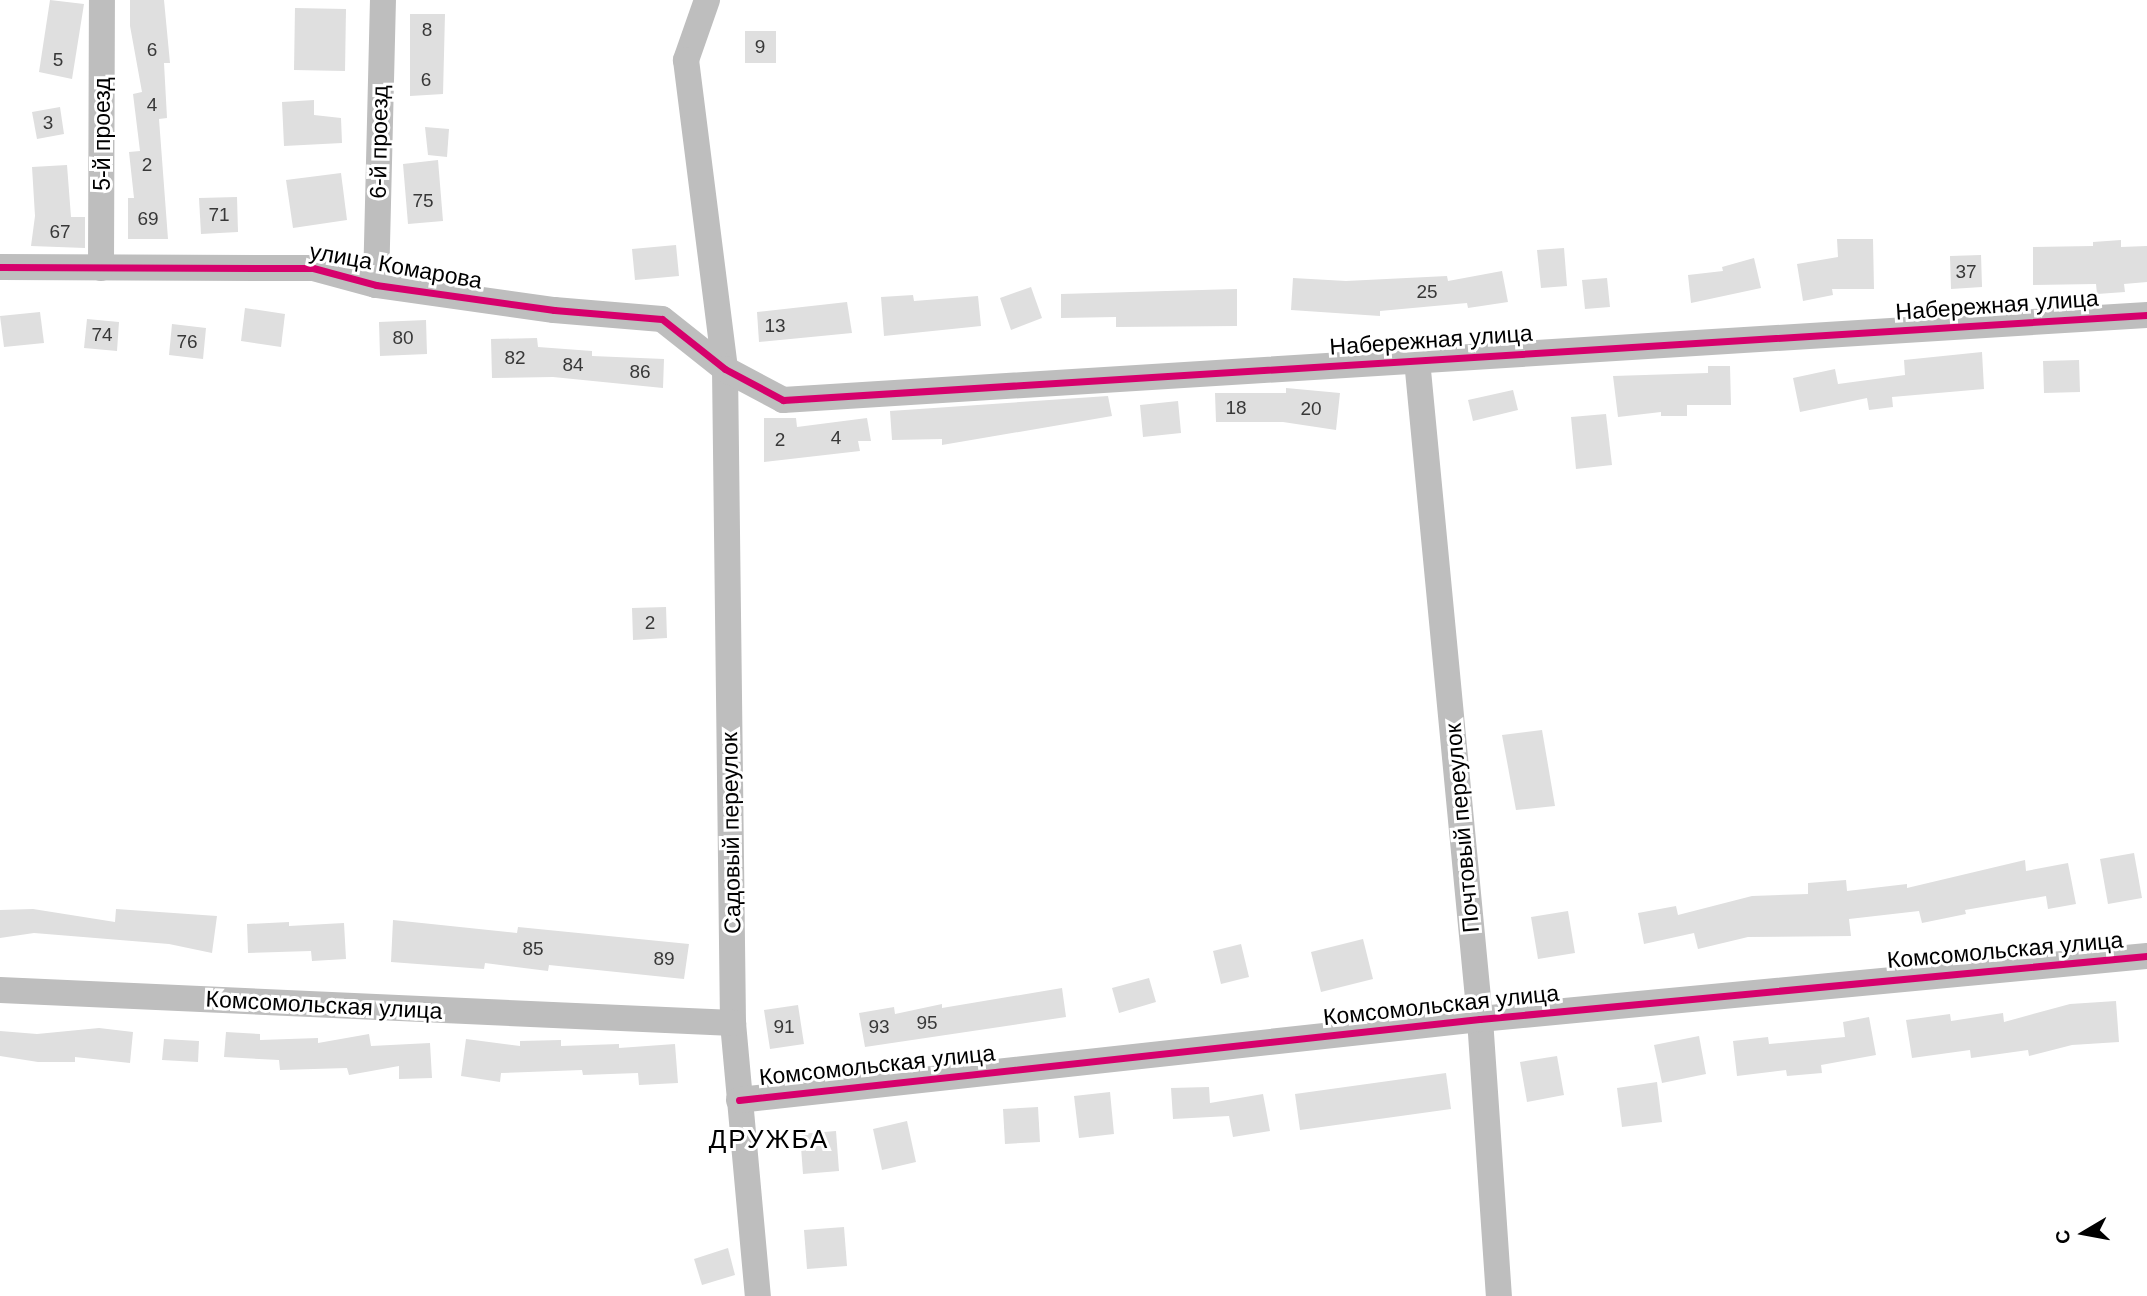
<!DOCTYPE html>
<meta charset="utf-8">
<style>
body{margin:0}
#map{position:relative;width:2147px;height:1296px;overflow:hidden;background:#fff;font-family:Helvetica,sans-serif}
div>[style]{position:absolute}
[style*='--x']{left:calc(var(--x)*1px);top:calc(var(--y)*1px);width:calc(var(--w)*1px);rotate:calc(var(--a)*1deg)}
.building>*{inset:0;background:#dfdfdf}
.minor>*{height:26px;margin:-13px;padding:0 13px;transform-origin:13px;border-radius:13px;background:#bebebe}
.cycleway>*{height:7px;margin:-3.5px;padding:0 3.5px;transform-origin:3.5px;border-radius:3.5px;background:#d6006c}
span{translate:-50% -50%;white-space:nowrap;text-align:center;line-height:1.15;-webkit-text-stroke:6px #fff;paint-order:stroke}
.number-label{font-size:19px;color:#383838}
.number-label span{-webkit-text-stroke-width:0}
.street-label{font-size:23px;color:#000}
.quarter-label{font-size:26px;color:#000;letter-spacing:2px}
.north{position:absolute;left:2049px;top:1198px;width:70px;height:70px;-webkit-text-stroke:5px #fff;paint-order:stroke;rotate:260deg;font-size:19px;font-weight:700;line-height:28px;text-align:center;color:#000}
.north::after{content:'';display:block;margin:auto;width:24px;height:32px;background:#000;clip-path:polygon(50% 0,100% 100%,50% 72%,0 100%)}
</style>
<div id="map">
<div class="building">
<i style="clip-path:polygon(50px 0,84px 4px,72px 79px,39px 72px)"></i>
<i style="clip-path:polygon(130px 0,164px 0,170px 63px,164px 63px,167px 118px,159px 119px,168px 239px,128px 239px,128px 198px,134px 198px,129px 152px,140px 151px,133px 94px,142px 92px,130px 26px)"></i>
<i style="clip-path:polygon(295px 8px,346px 9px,345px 71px,294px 70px)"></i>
<i style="clip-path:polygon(410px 14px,445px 14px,443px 94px,410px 96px)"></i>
<i style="clip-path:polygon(745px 31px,776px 31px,776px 63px,745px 63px)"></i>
<i style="clip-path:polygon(314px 100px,314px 115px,341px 118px,342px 143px,284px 146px,282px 102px)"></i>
<i style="clip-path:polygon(60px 107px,64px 134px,37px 139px,32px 112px)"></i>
<i style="clip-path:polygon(425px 127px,449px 129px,447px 157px,428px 155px)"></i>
<i style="clip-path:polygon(438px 160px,443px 221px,408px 224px,403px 164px)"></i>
<i style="clip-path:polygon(67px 165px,71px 217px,85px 217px,85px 248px,31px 246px,35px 216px,32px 167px)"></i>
<i style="clip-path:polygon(341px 173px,347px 220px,293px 228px,286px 180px)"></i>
<i style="clip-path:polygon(237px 197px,238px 232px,201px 234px,199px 198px)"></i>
<i style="clip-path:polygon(1837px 239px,1873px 239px,1874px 289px,1832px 289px,1833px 295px,1803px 301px,1797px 264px,1838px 257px)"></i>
<i style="clip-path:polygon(2121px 240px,2121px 247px,2147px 246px,2147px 282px,2124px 284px,2125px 292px,2097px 294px,2096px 284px,2033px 285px,2033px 247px,2093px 246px,2093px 242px)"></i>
<i style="clip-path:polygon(676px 245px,679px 276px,635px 280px,632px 249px)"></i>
<i style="clip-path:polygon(1564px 248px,1567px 286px,1541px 288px,1537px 250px)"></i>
<i style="clip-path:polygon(1981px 255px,1982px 287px,1951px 289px,1950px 256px)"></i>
<i style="clip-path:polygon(1754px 258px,1761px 288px,1691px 303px,1688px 275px,1723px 271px,1722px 267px)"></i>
<i style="clip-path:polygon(1502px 271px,1508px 302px,1468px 308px,1467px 303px,1380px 311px,1380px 316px,1291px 310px,1293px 278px,1346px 281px,1447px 276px,1448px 281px)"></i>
<i style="clip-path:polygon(1607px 278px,1610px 307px,1585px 309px,1582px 280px)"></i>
<i style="clip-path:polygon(1031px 287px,1042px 318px,1011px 330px,1000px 298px)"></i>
<i style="clip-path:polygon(1237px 289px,1237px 326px,1116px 327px,1116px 317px,1061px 318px,1061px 294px)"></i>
<i style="clip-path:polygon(913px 295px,914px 301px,978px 296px,981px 326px,884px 336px,881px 297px)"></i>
<i style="clip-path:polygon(847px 302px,852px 333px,759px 342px,757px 312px)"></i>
<i style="clip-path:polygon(245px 308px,285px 314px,281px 347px,241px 341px)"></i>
<i style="clip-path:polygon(40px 312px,44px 343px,4px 347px,0 316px)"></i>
<i style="clip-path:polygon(87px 319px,119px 322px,117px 351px,84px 348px)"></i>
<i style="clip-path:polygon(426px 320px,427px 354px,380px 356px,379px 322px)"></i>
<i style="clip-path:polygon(172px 324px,206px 328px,203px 359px,169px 355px)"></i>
<i style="clip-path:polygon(537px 338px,538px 347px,592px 351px,592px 356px,664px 359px,663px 388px,553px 377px,492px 378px,491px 339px)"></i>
<i style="clip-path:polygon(1982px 352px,1984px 389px,1892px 397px,1893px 407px,1869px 410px,1867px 398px,1800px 412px,1793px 378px,1835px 369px,1838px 384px,1905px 375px,1904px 360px)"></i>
<i style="clip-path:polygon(2079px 360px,2080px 392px,2044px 393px,2043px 361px)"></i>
<i style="clip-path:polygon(1708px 366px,1730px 366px,1731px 405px,1687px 405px,1687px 416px,1661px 416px,1661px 412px,1618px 417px,1613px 376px,1708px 373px)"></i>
<i style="clip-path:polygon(1286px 388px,1340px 393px,1336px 430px,1283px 422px,1216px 422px,1215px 393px,1286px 393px)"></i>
<i style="clip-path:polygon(1513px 390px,1518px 410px,1473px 421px,1468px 400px)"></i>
<i style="clip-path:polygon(1108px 396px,1112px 416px,942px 445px,942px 439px,892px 440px,890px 411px)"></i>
<i style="clip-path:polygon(1178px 401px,1181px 433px,1143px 437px,1140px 405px)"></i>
<i style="clip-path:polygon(1606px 414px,1612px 465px,1576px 469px,1571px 417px)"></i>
<i style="clip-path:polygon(764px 418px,796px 418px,797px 427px,867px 418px,871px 441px,858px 441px,860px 451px,764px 462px)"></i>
<i style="clip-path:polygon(666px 607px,667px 638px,633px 640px,632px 608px)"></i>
<i style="clip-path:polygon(1542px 730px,1555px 806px,1516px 810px,1502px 735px)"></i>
<i style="clip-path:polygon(2134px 853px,2142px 898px,2108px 904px,2100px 859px)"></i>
<i style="clip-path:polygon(2025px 860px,2026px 871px,2068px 863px,2076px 904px,2048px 909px,2046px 896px,1965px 910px,1966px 914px,1922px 923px,1919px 911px,1849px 919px,1851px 936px,1748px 937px,1698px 949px,1694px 933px,1644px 944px,1638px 913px,1676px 906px,1678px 915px,1752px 896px,1808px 894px,1808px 883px,1846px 880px,1847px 891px,1907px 884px,1907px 888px)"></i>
<i style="clip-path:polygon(33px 909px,115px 922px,116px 909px,217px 916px,212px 953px,169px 944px,34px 933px,0 938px,0 910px)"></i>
<i style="clip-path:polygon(1568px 911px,1575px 953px,1538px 959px,1531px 917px)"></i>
<i style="clip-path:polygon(393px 920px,517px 933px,518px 927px,689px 944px,684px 979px,549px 965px,548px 971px,485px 963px,484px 969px,391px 962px)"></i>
<i style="clip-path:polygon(289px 922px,289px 926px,344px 923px,346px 959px,312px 961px,311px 951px,248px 953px,247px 924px)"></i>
<i style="clip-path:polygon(1363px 939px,1373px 979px,1321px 992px,1311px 952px)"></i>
<i style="clip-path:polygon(1241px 944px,1249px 977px,1221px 984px,1213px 951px)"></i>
<i style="clip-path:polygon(1149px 978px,1156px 1002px,1119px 1013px,1112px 988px)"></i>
<i style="clip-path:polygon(1062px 988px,1066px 1017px,865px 1047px,859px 1013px,894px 1007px,895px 1014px,942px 1004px,942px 1008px)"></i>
<i style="clip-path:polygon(2116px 1001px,2119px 1042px,2072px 1045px,2029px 1056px,2028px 1050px,1971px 1058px,1970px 1050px,1912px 1058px,1906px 1020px,1950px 1014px,1951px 1021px,2003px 1013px,2004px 1022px,2070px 1004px)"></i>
<i style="clip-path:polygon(798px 1005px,804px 1044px,770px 1049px,764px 1010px)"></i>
<i style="clip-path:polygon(1869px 1017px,1876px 1055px,1821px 1065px,1822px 1073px,1787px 1076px,1786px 1070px,1737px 1076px,1733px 1041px,1768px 1037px,1769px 1044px,1845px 1037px,1843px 1022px)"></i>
<i style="clip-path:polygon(99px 1028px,133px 1032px,130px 1063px,75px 1057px,75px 1062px,38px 1062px,0 1056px,0 1031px,37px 1034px)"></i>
<i style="clip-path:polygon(226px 1032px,260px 1034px,260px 1040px,318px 1038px,318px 1043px,369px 1034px,371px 1046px,430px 1043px,432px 1078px,399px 1079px,399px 1066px,349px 1075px,347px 1068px,280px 1070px,279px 1060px,224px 1057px)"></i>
<i style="clip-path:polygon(1699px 1036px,1706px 1074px,1662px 1083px,1654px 1045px)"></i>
<i style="clip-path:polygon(164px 1039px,199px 1041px,198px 1062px,162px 1060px)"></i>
<i style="clip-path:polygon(466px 1039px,520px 1046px,520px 1041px,561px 1040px,561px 1046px,619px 1044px,619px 1048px,675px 1044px,678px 1083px,639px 1085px,638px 1073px,583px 1075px,582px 1070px,501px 1073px,500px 1082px,461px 1076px)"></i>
<i style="clip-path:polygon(1557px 1056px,1564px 1095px,1527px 1102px,1520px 1062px)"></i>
<i style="clip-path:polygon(1446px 1073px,1451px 1109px,1300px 1130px,1295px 1094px)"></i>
<i style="clip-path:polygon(1657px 1082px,1662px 1122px,1622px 1127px,1617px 1088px)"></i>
<i style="clip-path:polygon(1209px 1087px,1210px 1103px,1263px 1094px,1270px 1131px,1233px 1137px,1229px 1116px,1173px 1119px,1171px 1088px)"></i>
<i style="clip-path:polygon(1110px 1092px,1114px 1134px,1079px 1138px,1074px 1096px)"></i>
<i style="clip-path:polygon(1038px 1107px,1040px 1142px,1005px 1144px,1003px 1109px)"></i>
<i style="clip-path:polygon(907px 1121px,916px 1162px,882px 1170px,873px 1129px)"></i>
<i style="clip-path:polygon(836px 1131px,839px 1171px,803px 1174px,800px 1134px)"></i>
<i style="clip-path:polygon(844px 1227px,847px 1266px,807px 1269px,804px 1230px)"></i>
<i style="clip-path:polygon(728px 1248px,735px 1275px,702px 1285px,694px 1259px)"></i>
</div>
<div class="minor">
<i style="--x:707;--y:0;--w:64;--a:109.3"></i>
<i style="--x:686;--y:60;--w:311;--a:82.8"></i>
<i style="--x:725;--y:369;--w:654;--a:89.3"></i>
<i style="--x:733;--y:1023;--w:274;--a:84.8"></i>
<i style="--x:0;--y:267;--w:313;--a:0.2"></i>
<i style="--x:313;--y:268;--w:65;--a:15.1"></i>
<i style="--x:376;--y:285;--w:180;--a:8"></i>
<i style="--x:554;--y:310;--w:108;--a:4.8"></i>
<i style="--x:662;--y:319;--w:80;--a:38.4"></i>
<i style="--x:725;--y:369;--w:66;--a:28.1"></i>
<i style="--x:783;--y:400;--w:1367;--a:-3.57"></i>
<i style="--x:101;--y:268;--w:268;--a:-89.8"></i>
<i style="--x:376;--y:285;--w:285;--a:-88.6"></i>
<i style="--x:1417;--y:360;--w:662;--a:84.54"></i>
<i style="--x:1480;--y:1019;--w:278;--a:86.1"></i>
<i style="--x:0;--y:990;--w:734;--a:2.58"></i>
<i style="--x:739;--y:1100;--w:745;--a:-6.24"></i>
<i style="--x:1480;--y:1019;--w:670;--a:-5.4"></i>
</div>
<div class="cycleway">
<i style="--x:0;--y:267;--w:313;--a:0.2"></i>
<i style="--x:313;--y:268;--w:65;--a:15.1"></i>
<i style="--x:376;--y:285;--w:180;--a:8"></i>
<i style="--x:554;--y:310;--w:108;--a:4.8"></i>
<i style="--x:662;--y:319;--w:80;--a:38.4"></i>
<i style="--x:725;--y:369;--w:66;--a:28.1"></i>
<i style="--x:783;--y:400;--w:1367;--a:-3.57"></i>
<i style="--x:739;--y:1100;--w:745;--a:-6.24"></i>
<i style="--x:1480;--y:1019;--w:670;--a:-5.4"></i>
</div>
<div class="number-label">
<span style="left:427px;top:30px">8</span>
<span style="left:760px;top:47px">9</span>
<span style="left:152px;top:50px">6</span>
<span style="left:58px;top:60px">5</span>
<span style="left:426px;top:80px">6</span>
<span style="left:152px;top:105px">4</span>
<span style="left:48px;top:123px">3</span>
<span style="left:147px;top:165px">2</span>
<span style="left:423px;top:201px">75</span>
<span style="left:219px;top:215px">71</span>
<span style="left:148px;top:219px">69</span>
<span style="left:60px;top:232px">67</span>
<span style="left:1966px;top:272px">37</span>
<span style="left:1427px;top:292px">25</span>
<span style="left:775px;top:326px">13</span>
<span style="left:102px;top:335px">74</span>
<span style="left:403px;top:338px">80</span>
<span style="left:187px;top:342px">76</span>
<span style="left:515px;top:358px">82</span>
<span style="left:573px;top:365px">84</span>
<span style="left:640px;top:372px">86</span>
<span style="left:1236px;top:408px">18</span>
<span style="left:1311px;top:409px">20</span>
<span style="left:836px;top:438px">4</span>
<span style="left:780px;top:440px">2</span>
<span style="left:650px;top:623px">2</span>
<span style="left:533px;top:949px">85</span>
<span style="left:664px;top:959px">89</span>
<span style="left:927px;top:1023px">95</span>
<span style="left:784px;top:1027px">91</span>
<span style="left:879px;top:1027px">93</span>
</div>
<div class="street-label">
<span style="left:102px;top:134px;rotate:-90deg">5-й проезд</span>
<span style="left:379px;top:142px;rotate:-89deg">6-й проезд</span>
<span style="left:396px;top:266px;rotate:10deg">улица Комарова</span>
<span style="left:1997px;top:305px;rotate:-4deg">Набережная улица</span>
<span style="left:1431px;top:340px;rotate:-4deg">Набережная улица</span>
<span style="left:1462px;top:828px;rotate:-95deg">Почтовый переулок</span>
<span style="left:731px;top:833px;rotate:-91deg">Садовый переулок</span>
<span style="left:2005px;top:950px;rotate:-5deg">Комсомольская улица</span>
<span style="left:324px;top:1005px;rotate:3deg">Комсомольская улица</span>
<span style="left:1441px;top:1005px;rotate:-6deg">Комсомольская улица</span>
<span style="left:877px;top:1065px;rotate:-6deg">Комсомольская улица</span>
</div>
<div class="quarter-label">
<span style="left:769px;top:1140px">ДРУЖБА</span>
</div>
<div class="north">С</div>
</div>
